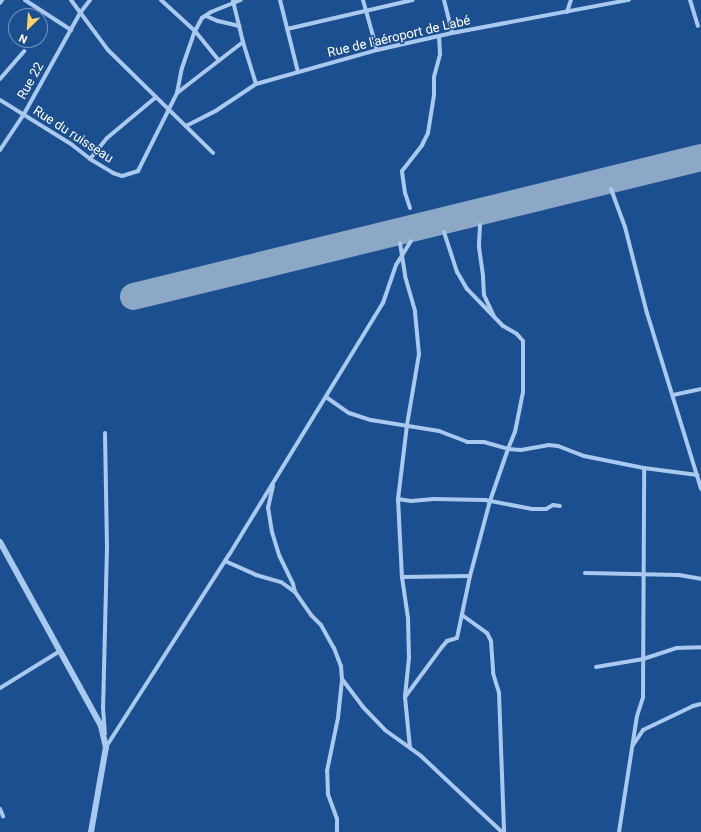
<!DOCTYPE html>
<meta charset="utf-8">
<style>
body{margin:0}
#map{position:relative;width:701px;height:832px;overflow:hidden;background:#1b4f8f;font-family:Roboto,sans-serif}
div>[style]{position:absolute}
[style*='--x']{left:calc(var(--x)*1px);top:calc(var(--y)*1px);width:calc(var(--w)*1px);rotate:calc(var(--a)*1deg)}
.runway>*{height:27px;margin:-13.5px;padding:0 13.5px;transform-origin:13.5px;border-radius:13.5px;background:#8da7c7}
.minor>*{height:4px;margin:-2px;padding:0 2px;transform-origin:2px;border-radius:2px;background:#a9c9ee}
.tertiary>*{height:6px;margin:-3px;padding:0 3px;transform-origin:3px;border-radius:3px;background:#a9c9ee}
span{translate:-50% -50%;white-space:nowrap;text-align:center;line-height:1.15;-webkit-text-stroke:3px #1b4f8f;paint-order:stroke}
.street-label{font-size:13px;color:#fff}
.north{position:absolute;left:8px;top:8px;width:40px;height:40px;box-sizing:border-box;background:#1b4f8f;border:1px solid #7695bc;border-radius:50%;rotate:205deg;font-size:11px;font-weight:700;line-height:16px;text-align:center;color:#fff}
.north::after{content:'';display:block;margin:auto;width:14px;height:18px;background:#ffd166;clip-path:polygon(50% 0,100% 100%,50% 72%,0 100%)}
</style>
<div id="map">
<div class="runway">
<i style="--x:133;--y:296;--w:585;--a:-13.75"></i>
</div>
<div class="minor">
<i style="--x:25;--y:0;--w:55;--a:33.1"></i>
<i style="--x:71;--y:0;--w:62;--a:53.5"></i>
<i style="--x:108;--y:50;--w:147;--a:44.4"></i>
<i style="--x:161;--y:0;--w:46;--a:42.4"></i>
<i style="--x:195;--y:31;--w:38;--a:51"></i>
<i style="--x:280;--y:0;--w:74;--a:76"></i>
<i style="--x:363;--y:0;--w:52;--a:74.4"></i>
<i style="--x:444;--y:0;--w:34;--a:76"></i>
<i style="--x:690;--y:0;--w:27;--a:73"></i>
<i style="--x:233;--y:1;--w:42;--a:76.3"></i>
<i style="--x:243;--y:42;--w:44;--a:72.8"></i>
<i style="--x:0;--y:3;--w:4;--a:-56"></i>
<i style="--x:567;--y:12;--w:13;--a:-72"></i>
<i style="--x:206;--y:16;--w:13;--a:23"></i>
<i style="--x:218;--y:21;--w:22;--a:13"></i>
<i style="--x:287;--y:29;--w:129;--a:-13"></i>
<i style="--x:0;--y:79;--w:37;--a:-49"></i>
<i style="--x:177;--y:93;--w:25;--a:-79"></i>
<i style="--x:182;--y:68;--w:39;--a:-71"></i>
<i style="--x:195;--y:31;--w:15;--a:-62"></i>
<i style="--x:202;--y:18;--w:11;--a:-34"></i>
<i style="--x:211;--y:12;--w:32;--a:-22"></i>
<i style="--x:0;--y:100;--w:84;--a:31.8"></i>
<i style="--x:71;--y:144;--w:24;--a:38"></i>
<i style="--x:90;--y:159;--w:27;--a:31"></i>
<i style="--x:113;--y:173;--w:9;--a:18"></i>
<i style="--x:122;--y:176;--w:17;--a:-17"></i>
<i style="--x:138;--y:171;--w:87;--a:-63.4"></i>
<i style="--x:177;--y:93;--w:83;--a:-37.7"></i>
<i style="--x:186;--y:126;--w:35;--a:-27"></i>
<i style="--x:217;--y:110;--w:47;--a:-33.7"></i>
<i style="--x:256;--y:84;--w:126;--a:-15.7"></i>
<i style="--x:377;--y:50;--w:77;--a:-12.8"></i>
<i style="--x:452;--y:33;--w:180;--a:-10.6"></i>
<i style="--x:0;--y:150;--w:43;--a:-56.3"></i>
<i style="--x:24;--y:114;--w:115;--a:-61"></i>
<i style="--x:80;--y:13;--w:16;--a:-52"></i>
<i style="--x:90;--y:159;--w:27;--a:-51"></i>
<i style="--x:107;--y:138;--w:64;--a:-39.9"></i>
<i style="--x:611;--y:189;--w:40;--a:69.8"></i>
<i style="--x:625;--y:227;--w:89;--a:75.7"></i>
<i style="--x:647;--y:313;--w:184;--a:72.9"></i>
<i style="--x:410;--y:208;--w:16;--a:-108"></i>
<i style="--x:405;--y:193;--w:22;--a:-98"></i>
<i style="--x:402;--y:171;--w:33;--a:-52"></i>
<i style="--x:422;--y:145;--w:13;--a:-63"></i>
<i style="--x:428;--y:133;--w:39;--a:-81"></i>
<i style="--x:434;--y:94;--w:17;--a:-90"></i>
<i style="--x:434;--y:77;--w:24;--a:-75"></i>
<i style="--x:440;--y:54;--w:18;--a:-93"></i>
<i style="--x:480;--y:225;--w:22;--a:93"></i>
<i style="--x:479;--y:247;--w:30;--a:82"></i>
<i style="--x:483;--y:277;--w:18;--a:87"></i>
<i style="--x:484;--y:295;--w:23;--a:65"></i>
<i style="--x:400;--y:243;--w:33;--a:81"></i>
<i style="--x:405;--y:276;--w:37;--a:74"></i>
<i style="--x:415;--y:312;--w:42;--a:84.6"></i>
<i style="--x:419;--y:354;--w:72;--a:99.6"></i>
<i style="--x:407;--y:425;--w:75;--a:96.9"></i>
<i style="--x:398;--y:499;--w:78;--a:87.1"></i>
<i style="--x:402;--y:577;--w:41;--a:81.7"></i>
<i style="--x:408;--y:618;--w:40;--a:88.6"></i>
<i style="--x:409;--y:658;--w:39;--a:96"></i>
<i style="--x:405;--y:697;--w:51;--a:84.4"></i>
<i style="--x:673;--y:395;--w:29;--a:-12"></i>
<i style="--x:326;--y:397;--w:28;--a:35"></i>
<i style="--x:349;--y:413;--w:23;--a:18"></i>
<i style="--x:371;--y:420;--w:69;--a:9.2"></i>
<i style="--x:439;--y:431;--w:30;--a:21"></i>
<i style="--x:467;--y:442;--w:17;--a:0"></i>
<i style="--x:484;--y:442;--w:25;--a:16"></i>
<i style="--x:508;--y:449;--w:13;--a:4"></i>
<i style="--x:521;--y:450;--w:27;--a:-10"></i>
<i style="--x:548;--y:445;--w:10;--a:6"></i>
<i style="--x:558;--y:446;--w:28;--a:21"></i>
<i style="--x:584;--y:456;--w:61;--a:11.3"></i>
<i style="--x:644;--y:468;--w:54;--a:7.4"></i>
<i style="--x:105;--y:433;--w:114;--a:89"></i>
<i style="--x:107;--y:547;--w:160;--a:91.4"></i>
<i style="--x:103;--y:707;--w:27;--a:86"></i>
<i style="--x:273;--y:486;--w:22;--a:103"></i>
<i style="--x:268;--y:507;--w:25;--a:81"></i>
<i style="--x:272;--y:532;--w:24;--a:73"></i>
<i style="--x:279;--y:555;--w:32;--a:64"></i>
<i style="--x:293;--y:584;--w:8;--a:76"></i>
<i style="--x:295;--y:592;--w:28;--a:55"></i>
<i style="--x:311;--y:615;--w:14;--a:45"></i>
<i style="--x:321;--y:625;--w:26;--a:61"></i>
<i style="--x:334;--y:648;--w:19;--a:69"></i>
<i style="--x:341;--y:666;--w:13;--a:86"></i>
<i style="--x:342;--y:679;--w:35;--a:53"></i>
<i style="--x:363;--y:707;--w:32;--a:46"></i>
<i style="--x:385;--y:730;--w:44;--a:35.8"></i>
<i style="--x:421;--y:756;--w:111;--a:43.2"></i>
<i style="--x:398;--y:499;--w:13;--a:9"></i>
<i style="--x:411;--y:501;--w:23;--a:-5"></i>
<i style="--x:434;--y:499;--w:51;--a:1.1"></i>
<i style="--x:485;--y:500;--w:48;--a:10.8"></i>
<i style="--x:532;--y:509;--w:14;--a:0"></i>
<i style="--x:546;--y:509;--w:8;--a:-30"></i>
<i style="--x:553;--y:505;--w:7;--a:8"></i>
<i style="--x:225;--y:561;--w:34;--a:24"></i>
<i style="--x:256;--y:575;--w:26;--a:16"></i>
<i style="--x:281;--y:582;--w:17;--a:36"></i>
<i style="--x:585;--y:573;--w:94;--a:1.2"></i>
<i style="--x:679;--y:575;--w:22;--a:10"></i>
<i style="--x:402;--y:577;--w:68;--a:-0.8"></i>
<i style="--x:462;--y:615;--w:31;--a:36"></i>
<i style="--x:487;--y:633;--w:9;--a:63"></i>
<i style="--x:491;--y:641;--w:32;--a:86"></i>
<i style="--x:493;--y:673;--w:21;--a:73"></i>
<i style="--x:499;--y:693;--w:139;--a:87.9"></i>
<i style="--x:596;--y:667;--w:48;--a:-9.7"></i>
<i style="--x:643;--y:659;--w:35;--a:-18"></i>
<i style="--x:676;--y:648;--w:25;--a:-2"></i>
<i style="--x:0;--y:688;--w:70;--a:-31.7"></i>
<i style="--x:405;--y:697;--w:62;--a:-53.5"></i>
<i style="--x:442;--y:647;--w:8;--a:-50"></i>
<i style="--x:447;--y:641;--w:10;--a:-17"></i>
<i style="--x:457;--y:638;--w:63;--a:-78.2"></i>
<i style="--x:470;--y:576;--w:78;--a:-75.1"></i>
<i style="--x:490;--y:501;--w:55;--a:-70.9"></i>
<i style="--x:508;--y:449;--w:18;--a:-68"></i>
<i style="--x:515;--y:432;--w:41;--a:-78.7"></i>
<i style="--x:523;--y:392;--w:51;--a:-90"></i>
<i style="--x:523;--y:341;--w:9;--a:-131"></i>
<i style="--x:517;--y:334;--w:16;--a:-150"></i>
<i style="--x:503;--y:326;--w:52;--a:-134.2"></i>
<i style="--x:467;--y:289;--w:20;--a:-120"></i>
<i style="--x:457;--y:272;--w:42;--a:-108"></i>
<i style="--x:633;--y:745;--w:18;--a:-56"></i>
<i style="--x:643;--y:730;--w:55;--a:-25.6"></i>
<i style="--x:693;--y:706;--w:8;--a:-14"></i>
<i style="--x:106;--y:747;--w:228;--a:-57.4"></i>
<i style="--x:229;--y:555;--w:295;--a:-58.6"></i>
<i style="--x:383;--y:303;--w:40;--a:-71.1"></i>
<i style="--x:396;--y:265;--w:28;--a:-58"></i>
<i style="--x:0;--y:809;--w:8;--a:67"></i>
<i style="--x:337;--y:832;--w:13;--a:-90"></i>
<i style="--x:337;--y:819;--w:27;--a:-110"></i>
<i style="--x:328;--y:794;--w:23;--a:-92"></i>
<i style="--x:327;--y:771;--w:54;--a:-78.3"></i>
<i style="--x:338;--y:718;--w:38;--a:-84"></i>
<i style="--x:619;--y:832;--w:117;--a:-81.2"></i>
<i style="--x:637;--y:716;--w:20;--a:-72"></i>
<i style="--x:643;--y:697;--w:229;--a:-89.7"></i>
</div>
<div class="tertiary">
<i style="--x:0;--y:542;--w:210;--a:61.2"></i>
<i style="--x:101;--y:726;--w:22;--a:77"></i>
<i style="--x:106;--y:747;--w:86;--a:100"></i>
</div>
<div class="street-label">
<span style="left:399px;top:37px;rotate:-13deg">Rue de l'aéroport de Labé</span>
<span style="left:31px;top:81px;rotate:-61deg">Rue 22</span>
<span style="left:73px;top:135px;rotate:33deg">Rue du ruisseau</span>
</div>
<div class="north">N</div>
</div>
